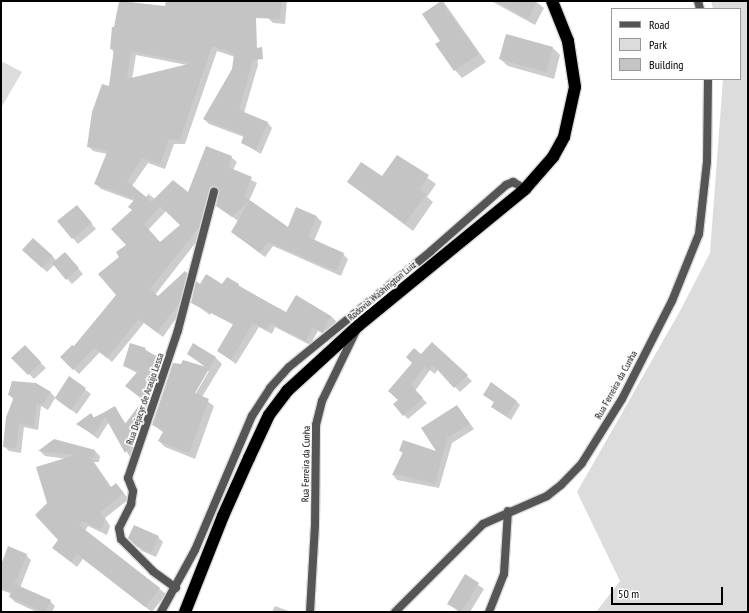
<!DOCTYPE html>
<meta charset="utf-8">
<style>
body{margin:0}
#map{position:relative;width:749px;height:613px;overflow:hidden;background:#fff;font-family:"PT Sans Narrow",sans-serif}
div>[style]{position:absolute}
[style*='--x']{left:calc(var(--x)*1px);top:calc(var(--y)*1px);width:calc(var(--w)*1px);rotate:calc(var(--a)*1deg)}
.green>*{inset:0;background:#dcdcdc}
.shadow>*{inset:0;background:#0003}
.building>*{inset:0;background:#c4c4c4}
.roads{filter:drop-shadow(1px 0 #dbdbdb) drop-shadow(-1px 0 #dbdbdb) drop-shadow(0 1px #dbdbdb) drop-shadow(0 -1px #dbdbdb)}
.street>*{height:8px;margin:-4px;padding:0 4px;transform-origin:4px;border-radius:4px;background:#555}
.highway>*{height:12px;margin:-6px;padding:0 6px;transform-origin:6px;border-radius:6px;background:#000}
span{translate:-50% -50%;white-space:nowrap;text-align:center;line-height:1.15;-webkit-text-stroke:3.5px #fff;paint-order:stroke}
.street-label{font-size:10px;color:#000}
.frame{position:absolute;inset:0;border:2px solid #000;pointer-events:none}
.legend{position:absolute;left:611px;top:8px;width:130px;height:72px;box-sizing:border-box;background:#fff;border:1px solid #999;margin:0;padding:5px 7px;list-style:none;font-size:12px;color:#000}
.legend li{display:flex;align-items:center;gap:8px;height:20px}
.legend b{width:20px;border:1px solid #999}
.scale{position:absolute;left:611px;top:587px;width:112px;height:18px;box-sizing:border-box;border:2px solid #000;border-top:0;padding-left:5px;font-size:12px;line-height:14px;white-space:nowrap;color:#000;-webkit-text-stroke:3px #fff;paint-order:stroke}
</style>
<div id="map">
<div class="green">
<i style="clip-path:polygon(711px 1px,748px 1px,748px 612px,596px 612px,620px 581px,577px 492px,680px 311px,710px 253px,723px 79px,740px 79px,740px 9px,713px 9px)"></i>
<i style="clip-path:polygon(1px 61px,22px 72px,1px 108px)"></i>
</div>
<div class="shadow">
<i style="clip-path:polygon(evenodd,120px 1px,175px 8px,169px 1px,252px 1px,258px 65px,244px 113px,267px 122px,272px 128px,261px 154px,242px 143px,244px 137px,209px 124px,204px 119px,233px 69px,235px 57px,217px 51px,185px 144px,174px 144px,165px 169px,148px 163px,132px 186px,146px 199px,150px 195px,155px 199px,188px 194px,231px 157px,237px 162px,233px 170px,257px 183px,249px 201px,288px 228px,297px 209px,317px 217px,322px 222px,314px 241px,343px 254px,348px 259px,341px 276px,273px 246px,265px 257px,232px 232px,238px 221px,217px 205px,220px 193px,218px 191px,204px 232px,155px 295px,158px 298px,185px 272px,192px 279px,184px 307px,163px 337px,144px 323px,112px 362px,100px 352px,79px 374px,61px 357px,74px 348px,117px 295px,121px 257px,128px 245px,133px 210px,134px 201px,101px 189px,96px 184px,107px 154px,93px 151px,88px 146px,109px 88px,114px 52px,111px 49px,120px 1px,136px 55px,187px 65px,132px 79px,136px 55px,120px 1px,166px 211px,181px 225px,160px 244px,148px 230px,166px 211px)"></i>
<i style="clip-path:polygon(269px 1px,287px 1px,285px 24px,273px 23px,268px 18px)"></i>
<i style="clip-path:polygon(443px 1px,486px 62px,462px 78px,455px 70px,441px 41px,423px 15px)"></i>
<i style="clip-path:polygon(491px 1px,535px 1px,544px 8px,535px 25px)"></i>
<i style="clip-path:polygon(553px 48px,560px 55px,554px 79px,508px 66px,500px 59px)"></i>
<i style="clip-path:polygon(397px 156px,436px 184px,427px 197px,433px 202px,413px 231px,348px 182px,383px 177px)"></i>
<i style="clip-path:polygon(82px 212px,96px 229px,78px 244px,59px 222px)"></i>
<i style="clip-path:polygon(28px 255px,52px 256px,57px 261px,70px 259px,83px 274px,72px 284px,54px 265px,47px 272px)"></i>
<i style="clip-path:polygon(238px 285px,286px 313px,331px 316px,336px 321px,327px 336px,318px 331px,310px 345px,275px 327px,272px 334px,259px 327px,236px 364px,218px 351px,234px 325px,211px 313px,210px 315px,192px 302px,200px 286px)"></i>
<i style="clip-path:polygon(432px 343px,472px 381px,460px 392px,438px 369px,435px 374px,430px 370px,415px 391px,427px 403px,408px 419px,394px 404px,399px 400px,422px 355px)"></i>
<i style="clip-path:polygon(131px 344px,145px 349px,166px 364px,138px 448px,130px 457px,109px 422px,98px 439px,78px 424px,115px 408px,126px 424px,144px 400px,137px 373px,124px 366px)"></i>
<i style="clip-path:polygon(25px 347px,46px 368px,34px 379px,13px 358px)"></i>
<i style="clip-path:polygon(evenodd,188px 353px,215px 357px,222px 364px,202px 397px,214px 406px,195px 459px,165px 447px,159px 441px,164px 433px,153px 425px,206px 368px,188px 353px,206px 371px,209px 371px,193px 398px,192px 397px,206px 371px)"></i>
<i style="clip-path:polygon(70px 378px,91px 394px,77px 414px,61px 403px,55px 398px,48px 410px,41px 406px,38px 430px,24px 427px,21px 453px,9px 451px,4px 446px,14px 400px,9px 395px,50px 392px,56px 398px)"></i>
<i style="clip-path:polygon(484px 395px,516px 401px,520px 405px,511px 420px,496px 410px,492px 406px,495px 403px)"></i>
<i style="clip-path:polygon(457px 406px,474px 429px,452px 443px,439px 488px,397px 480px,393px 475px,404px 454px,400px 451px,439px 453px)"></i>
<i style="clip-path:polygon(40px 451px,95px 451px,100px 456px,99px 462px,94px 462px,112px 488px,116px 485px,129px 499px,105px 518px,110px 526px,107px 535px,88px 526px,85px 531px,166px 594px,152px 612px,83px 559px,77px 567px,53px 548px,59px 540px,48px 504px,67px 459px,45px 456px)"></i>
<i style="clip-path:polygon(158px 537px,163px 542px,156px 557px,142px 551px,129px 538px)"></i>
<i style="clip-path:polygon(26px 555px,31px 560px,20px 588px,50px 601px,55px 606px,52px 612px,37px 612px,15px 602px,10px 597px,12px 594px,1px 590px,1px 567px)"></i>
<i style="clip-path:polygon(465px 576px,484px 589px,470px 612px,459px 612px,448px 603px)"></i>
<i style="clip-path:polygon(275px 606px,291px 612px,272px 612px)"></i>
</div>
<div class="building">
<i style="clip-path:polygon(evenodd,119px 1px,165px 6px,166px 1px,282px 1px,280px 19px,256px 18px,257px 48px,262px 47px,263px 59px,253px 60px,239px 110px,268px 122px,256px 150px,241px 143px,244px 135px,203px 119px,232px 69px,234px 54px,212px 46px,180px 140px,169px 139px,160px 164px,142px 158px,127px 181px,146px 197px,150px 193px,148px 199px,151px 202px,173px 180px,188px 192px,206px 146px,232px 156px,228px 167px,252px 177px,244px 196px,288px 227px,296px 207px,317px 216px,308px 237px,344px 253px,336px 271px,268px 242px,260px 253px,231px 232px,250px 200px,232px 217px,216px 206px,219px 191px,212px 187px,209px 191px,199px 227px,150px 289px,158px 296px,185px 271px,187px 273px,180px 302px,157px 332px,139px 319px,107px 358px,94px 348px,73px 370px,60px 357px,72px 345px,74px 346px,116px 295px,98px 274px,119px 257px,116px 252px,126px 245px,111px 229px,132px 210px,128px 207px,135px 199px,94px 184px,108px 150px,87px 147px,92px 112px,102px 84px,109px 86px,114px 49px,110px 49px,112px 27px,114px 27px,119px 1px,131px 51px,192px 63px,127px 79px,131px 51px,119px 1px,160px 206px,180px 225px,160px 242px,144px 224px,160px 206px)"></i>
<i style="clip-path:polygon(441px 1px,479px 54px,454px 71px,435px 44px,440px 41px,422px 14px)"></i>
<i style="clip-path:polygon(495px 1px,537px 1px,528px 19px)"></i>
<i style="clip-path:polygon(506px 34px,553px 47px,546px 72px,499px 59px)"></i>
<i style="clip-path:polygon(397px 155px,429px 175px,419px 190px,426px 194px,405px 224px,347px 182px,361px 162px,382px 176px)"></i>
<i style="clip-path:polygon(77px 205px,92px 223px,72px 239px,57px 221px)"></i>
<i style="clip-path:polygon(33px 238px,53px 256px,42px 268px,22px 250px)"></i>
<i style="clip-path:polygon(65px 252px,79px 268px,66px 280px,52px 263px)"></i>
<i style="clip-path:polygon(206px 274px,222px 284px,227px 277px,239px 284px,238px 286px,286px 312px,296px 295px,331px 316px,322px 332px,313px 327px,305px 341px,270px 323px,267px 330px,253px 323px,231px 360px,217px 351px,233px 324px,191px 303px,196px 281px,200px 284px)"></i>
<i style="clip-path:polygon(432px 342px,468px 375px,454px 388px,433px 365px,429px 370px,425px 366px,411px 385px,423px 398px,403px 416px,393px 404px,398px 400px,388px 391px,412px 363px,406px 357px,414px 348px,421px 354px)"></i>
<i style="clip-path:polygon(130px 343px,146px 348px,144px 350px,163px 359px,139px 428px,132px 437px,134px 443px,125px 453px,105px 417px,94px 435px,76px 424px,91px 413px,94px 418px,115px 406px,125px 424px,143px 400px,125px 386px,138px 371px,123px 366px)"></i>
<i style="clip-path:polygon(193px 343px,216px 357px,195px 393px,209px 399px,189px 453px,158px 441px,164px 430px,152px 425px,173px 363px,181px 364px,183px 360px,206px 367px,187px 354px)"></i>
<i style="clip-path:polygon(25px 345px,41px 362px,28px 375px,11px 358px)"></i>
<i style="clip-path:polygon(69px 376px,86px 388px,71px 410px,55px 398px)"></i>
<i style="clip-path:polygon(12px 381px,36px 383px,51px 392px,42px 405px,37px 402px,34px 426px,19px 423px,16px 448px,3px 447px,6px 417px,14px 397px,8px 395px)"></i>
<i style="clip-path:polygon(491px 382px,517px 401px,506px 416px,491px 407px,494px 402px,483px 395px)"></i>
<i style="clip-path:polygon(457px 405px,470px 424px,447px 438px,435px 484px,401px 475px,392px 475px,403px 452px,399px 451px,403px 440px,436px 451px,421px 428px)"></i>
<i style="clip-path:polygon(54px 439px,95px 450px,94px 457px,89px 456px,110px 488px,116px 483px,124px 493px,100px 512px,105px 519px,101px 530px,82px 521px,79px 525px,160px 588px,145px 607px,77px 554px,71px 562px,52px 548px,58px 540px,35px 515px,47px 503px,36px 467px,75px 455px,38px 451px)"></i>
<i style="clip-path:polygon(134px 525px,159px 536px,151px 553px,136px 546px,128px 538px)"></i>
<i style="clip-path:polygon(8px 546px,27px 554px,11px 592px,1px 588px,1px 565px)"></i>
<i style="clip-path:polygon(465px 574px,479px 583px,461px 612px,447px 604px)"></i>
<i style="clip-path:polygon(15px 584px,51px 600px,45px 612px,9px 597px)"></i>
</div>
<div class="roads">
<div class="street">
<i style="--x:698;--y:1;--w:8;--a:76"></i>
<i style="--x:176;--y:588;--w:29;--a:-144"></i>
<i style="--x:153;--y:571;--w:45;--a:-135"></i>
<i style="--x:121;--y:539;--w:11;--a:-100"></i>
<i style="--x:119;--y:528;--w:27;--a:-63"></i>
<i style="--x:131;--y:504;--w:13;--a:-81"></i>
<i style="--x:133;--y:491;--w:14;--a:-111"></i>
<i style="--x:128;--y:478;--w:156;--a:-71.3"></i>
<i style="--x:178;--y:330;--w:143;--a:-75.4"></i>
<i style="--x:161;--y:612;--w:71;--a:-61.3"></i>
<i style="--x:195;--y:550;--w:146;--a:-67"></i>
<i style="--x:252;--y:416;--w:33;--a:-57"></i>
<i style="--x:270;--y:388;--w:28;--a:-48"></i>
<i style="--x:289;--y:367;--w:183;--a:-39.2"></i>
<i style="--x:431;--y:251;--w:100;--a:-41.3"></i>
<i style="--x:506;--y:185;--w:8;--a:-23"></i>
<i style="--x:513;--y:182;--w:14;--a:30"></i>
<i style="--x:310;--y:612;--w:87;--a:-86.7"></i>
<i style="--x:315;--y:525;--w:100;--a:-89.4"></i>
<i style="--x:316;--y:425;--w:25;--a:-76"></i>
<i style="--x:322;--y:401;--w:78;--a:-64.1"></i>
<i style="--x:395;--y:612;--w:124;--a:-45"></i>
<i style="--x:483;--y:524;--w:70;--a:-23.6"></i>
<i style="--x:547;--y:496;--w:18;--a:-38"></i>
<i style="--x:561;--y:485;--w:30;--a:-46"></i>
<i style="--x:582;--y:463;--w:75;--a:-58"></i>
<i style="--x:622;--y:399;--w:110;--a:-63"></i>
<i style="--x:672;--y:301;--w:72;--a:-68.1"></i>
<i style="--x:699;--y:234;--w:72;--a:-83.7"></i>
<i style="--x:707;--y:162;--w:83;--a:-89.3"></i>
<i style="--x:489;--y:612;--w:41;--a:-68.5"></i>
<i style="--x:504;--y:574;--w:63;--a:-86.4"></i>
</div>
<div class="highway">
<i style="--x:185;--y:612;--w:103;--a:-68.4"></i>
<i style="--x:223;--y:516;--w:64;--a:-65.9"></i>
<i style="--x:249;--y:458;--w:47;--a:-65.1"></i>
<i style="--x:269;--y:415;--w:30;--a:-53"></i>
<i style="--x:287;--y:391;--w:98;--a:-42.5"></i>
<i style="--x:359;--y:325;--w:215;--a:-39.3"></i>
<i style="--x:525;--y:189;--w:43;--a:-48.8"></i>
<i style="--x:553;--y:157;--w:23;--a:-61"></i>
<i style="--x:564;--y:137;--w:51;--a:-77.6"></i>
<i style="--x:575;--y:87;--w:47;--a:-98.7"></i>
<i style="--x:568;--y:41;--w:43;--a:-111.8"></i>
</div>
</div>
<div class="street-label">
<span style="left:382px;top:291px;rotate:-40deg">Rodovia Washington Luiz</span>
<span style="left:616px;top:385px;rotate:-61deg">Rua Ferreira da Cunha</span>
<span style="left:145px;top:399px;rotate:-71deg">Rua Dejacyr de Araújo Lessa</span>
<span style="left:306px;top:464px;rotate:-89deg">Rua Ferreira da Cunha</span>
</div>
<div class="frame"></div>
<ul class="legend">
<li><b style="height:5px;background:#555"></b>Road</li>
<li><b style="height:11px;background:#dcdcdc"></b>Park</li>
<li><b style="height:11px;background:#c4c4c4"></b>Building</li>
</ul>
<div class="scale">50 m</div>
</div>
